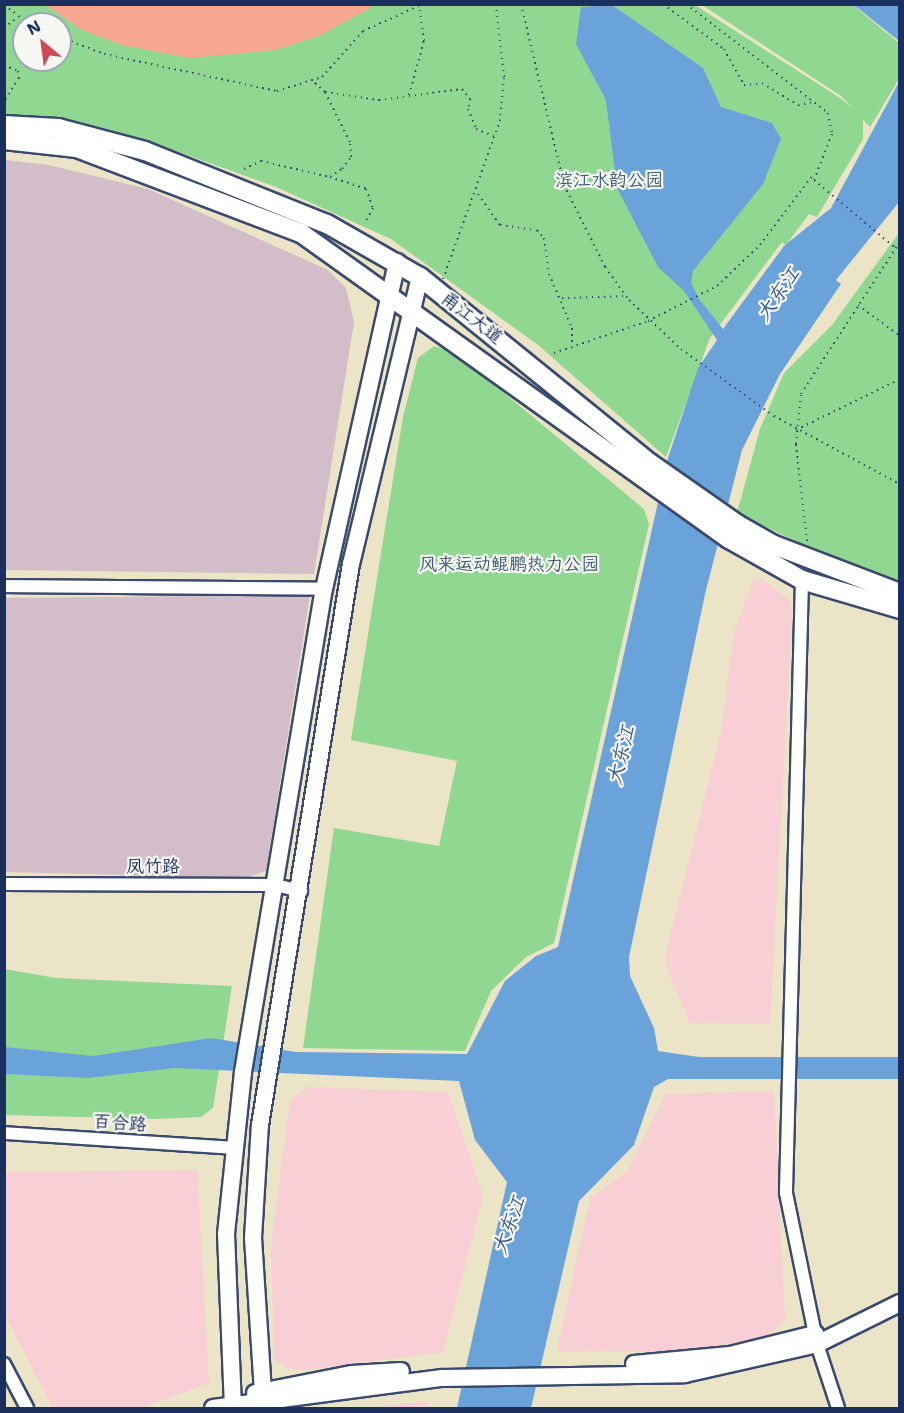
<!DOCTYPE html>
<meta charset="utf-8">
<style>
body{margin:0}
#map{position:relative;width:904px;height:1413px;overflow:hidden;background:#ebe4c7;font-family:"Shantell Sans","LXGW WenKai TC",sans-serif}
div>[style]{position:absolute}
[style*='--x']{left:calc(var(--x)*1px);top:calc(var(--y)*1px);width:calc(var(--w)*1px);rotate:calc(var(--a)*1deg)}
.built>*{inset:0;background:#f7cfd4}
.industrial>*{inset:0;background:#d2bdc8}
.green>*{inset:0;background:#90d791}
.water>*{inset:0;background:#6aa3d9}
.building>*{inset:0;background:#f8a892}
.path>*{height:2px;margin-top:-1px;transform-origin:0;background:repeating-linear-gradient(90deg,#3a4a6e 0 1.5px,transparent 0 6px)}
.roads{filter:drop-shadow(2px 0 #3a4a6e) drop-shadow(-2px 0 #3a4a6e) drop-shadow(0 2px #3a4a6e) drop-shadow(0 -2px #3a4a6e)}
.minor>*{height:12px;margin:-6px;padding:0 6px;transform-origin:6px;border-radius:6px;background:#fff}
.tertiary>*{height:16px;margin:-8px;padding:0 8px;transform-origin:8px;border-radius:8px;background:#fff}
.secondary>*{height:18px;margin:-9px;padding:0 9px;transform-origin:9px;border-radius:9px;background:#fff}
span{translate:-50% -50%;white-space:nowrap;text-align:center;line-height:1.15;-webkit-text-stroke:4.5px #f6f6f2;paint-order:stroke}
.park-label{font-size:18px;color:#38596b}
.street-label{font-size:18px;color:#1b2f5e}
.water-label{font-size:20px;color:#375889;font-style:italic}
.frame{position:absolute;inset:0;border:6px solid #1b2f5e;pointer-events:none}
.north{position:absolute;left:12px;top:12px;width:60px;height:60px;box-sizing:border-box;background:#f6f6f2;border:2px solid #9ea6b7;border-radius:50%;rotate:331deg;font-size:16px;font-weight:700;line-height:24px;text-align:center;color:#1b2f5e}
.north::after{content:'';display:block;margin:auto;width:21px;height:27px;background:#d1495b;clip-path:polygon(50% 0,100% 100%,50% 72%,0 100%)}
</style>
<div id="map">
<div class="built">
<i style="clip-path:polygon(761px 578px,789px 600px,792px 614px,770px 1024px,690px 1023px,666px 966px,667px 949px,721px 732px,734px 633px,752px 583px)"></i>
<i style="clip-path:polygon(307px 1087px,448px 1092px,483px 1196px,443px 1352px,307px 1370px,288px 1369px,274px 1359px,271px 1247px,290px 1100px)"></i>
<i style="clip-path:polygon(774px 1091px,785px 1320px,767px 1337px,684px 1352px,557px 1351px,590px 1198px,628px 1171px,666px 1094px)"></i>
<i style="clip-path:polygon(197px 1170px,209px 1383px,141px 1408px,53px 1408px,5px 1315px,5px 1172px)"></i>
<i style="clip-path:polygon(428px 1401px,427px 1408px,367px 1408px)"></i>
</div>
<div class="industrial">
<i style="clip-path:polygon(5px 160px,49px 165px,148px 189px,328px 270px,346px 288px,354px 322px,314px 574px,5px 570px)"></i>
<i style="clip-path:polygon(310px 595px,266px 871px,245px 878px,5px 872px,5px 598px)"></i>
</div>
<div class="green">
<i style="clip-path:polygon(evenodd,4px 5px,695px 5px,840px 98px,863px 117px,863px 139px,817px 217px,809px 214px,786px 245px,782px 242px,710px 338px,666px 457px,538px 345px,391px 239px,276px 187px,176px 151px,5px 114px,4px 5px,24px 24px,60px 24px,60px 60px,24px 60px,24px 24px)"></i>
<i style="clip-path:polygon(702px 5px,853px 5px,899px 43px,899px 79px,870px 127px,841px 96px)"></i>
<i style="clip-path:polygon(899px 233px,899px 580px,848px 566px,737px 513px,760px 429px,784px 373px,832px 325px)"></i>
<i style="clip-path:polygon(434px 346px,456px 353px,644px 509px,649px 524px,554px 943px,526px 957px,491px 991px,465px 1051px,303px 1048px,334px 828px,439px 846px,457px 761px,351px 740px,403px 417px,418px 358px)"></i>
<i style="clip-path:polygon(4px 969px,56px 978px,232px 986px,213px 1108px,201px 1117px,155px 1119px,5px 1115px)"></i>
</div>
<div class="water">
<i style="clip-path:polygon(612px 5px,703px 68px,721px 107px,772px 123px,781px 139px,763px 184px,693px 271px,691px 283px,699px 299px,723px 329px,784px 246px,831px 208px,899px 82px,899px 202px,836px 280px,841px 284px,780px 374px,742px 450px,705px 594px,629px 957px,630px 976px,654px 1028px,658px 1051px,699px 1057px,899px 1057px,899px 1079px,668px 1079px,654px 1087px,634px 1145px,579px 1201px,531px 1408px,457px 1408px,507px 1182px,475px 1140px,459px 1081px,174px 1068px,88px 1078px,5px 1074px,5px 1047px,93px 1056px,212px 1038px,295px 1052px,467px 1054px,505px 981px,536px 956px,558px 947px,668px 458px,698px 368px,717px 340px,684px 291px,658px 267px,617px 188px,606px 100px,576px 44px,581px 7px)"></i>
<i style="clip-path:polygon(853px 5px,899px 5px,899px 41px,859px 9px)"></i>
</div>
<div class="building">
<i style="clip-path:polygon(44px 4px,377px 4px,321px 35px,276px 50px,189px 58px,122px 45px,82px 30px)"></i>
</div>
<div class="path">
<i style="--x:521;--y:4;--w:186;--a:76.6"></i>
<i style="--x:564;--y:185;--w:92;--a:63.4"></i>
<i style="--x:605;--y:267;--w:41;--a:54"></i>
<i style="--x:629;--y:300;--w:71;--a:43.3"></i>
<i style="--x:681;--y:349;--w:115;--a:35.8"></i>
<i style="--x:774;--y:416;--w:143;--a:28.4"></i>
<i style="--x:663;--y:4;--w:76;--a:36.4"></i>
<i style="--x:724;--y:49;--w:41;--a:60.9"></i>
<i style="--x:744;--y:85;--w:18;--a:-6"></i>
<i style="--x:762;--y:83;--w:42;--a:31.4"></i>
<i style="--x:798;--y:105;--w:16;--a:-11"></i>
<i style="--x:686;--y:4;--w:179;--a:37.5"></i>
<i style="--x:828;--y:113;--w:21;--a:79"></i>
<i style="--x:832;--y:134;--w:49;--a:111.4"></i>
<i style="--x:814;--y:180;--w:103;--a:39.9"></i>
<i style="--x:893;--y:246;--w:8;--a:-23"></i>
<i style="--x:4;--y:5;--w:31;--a:37"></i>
<i style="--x:4;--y:28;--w:16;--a:-38"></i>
<i style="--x:60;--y:37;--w:47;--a:21.1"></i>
<i style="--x:104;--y:54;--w:177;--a:12.1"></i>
<i style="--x:277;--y:91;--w:47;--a:-17.3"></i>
<i style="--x:322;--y:77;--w:62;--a:-48.3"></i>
<i style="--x:363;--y:31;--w:66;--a:-24.2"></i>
<i style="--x:4;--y:65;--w:15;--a:23"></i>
<i style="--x:18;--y:71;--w:7;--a:82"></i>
<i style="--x:19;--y:78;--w:27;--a:123"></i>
<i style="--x:325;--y:92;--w:55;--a:8.4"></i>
<i style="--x:379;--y:100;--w:84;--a:-7.5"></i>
<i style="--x:462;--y:89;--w:13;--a:51"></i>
<i style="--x:470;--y:99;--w:10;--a:101"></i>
<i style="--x:468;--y:109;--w:22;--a:68"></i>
<i style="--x:476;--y:129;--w:19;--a:21"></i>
<i style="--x:409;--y:95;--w:56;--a:-74.5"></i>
<i style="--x:424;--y:41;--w:34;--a:-98"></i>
<i style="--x:244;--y:169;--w:19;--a:-25"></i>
<i style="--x:261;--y:161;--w:71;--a:13.1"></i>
<i style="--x:330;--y:177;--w:14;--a:-34"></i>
<i style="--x:342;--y:169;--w:15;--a:-53"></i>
<i style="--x:351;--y:157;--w:15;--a:-94"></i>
<i style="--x:350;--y:142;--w:56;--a:-116.6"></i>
<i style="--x:325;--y:92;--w:15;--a:-138"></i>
<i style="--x:330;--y:177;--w:38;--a:18"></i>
<i style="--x:366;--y:189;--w:20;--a:70"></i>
<i style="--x:373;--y:208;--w:17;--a:118"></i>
<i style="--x:478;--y:194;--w:38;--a:55"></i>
<i style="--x:500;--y:225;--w:37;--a:8"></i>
<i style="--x:537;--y:230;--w:11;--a:49"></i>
<i style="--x:544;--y:238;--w:36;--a:82"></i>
<i style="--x:549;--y:274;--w:59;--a:66.9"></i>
<i style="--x:572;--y:328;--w:18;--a:90"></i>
<i style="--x:443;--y:279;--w:168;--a:-70.2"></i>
<i style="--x:500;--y:121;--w:44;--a:-84.8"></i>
<i style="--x:504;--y:77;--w:73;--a:-96.3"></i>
<i style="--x:562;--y:298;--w:64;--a:-1.8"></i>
<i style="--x:858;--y:305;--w:52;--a:36.4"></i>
<i style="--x:554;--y:353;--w:99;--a:-18.8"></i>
<i style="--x:648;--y:321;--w:77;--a:-26.9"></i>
<i style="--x:717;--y:286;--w:59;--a:-43.6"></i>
<i style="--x:760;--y:245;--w:88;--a:-52.9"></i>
<i style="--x:796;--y:430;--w:116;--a:-26.1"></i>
<i style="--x:807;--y:541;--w:98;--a:-96.5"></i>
<i style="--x:796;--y:444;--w:50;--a:-84.3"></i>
<i style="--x:801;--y:394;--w:176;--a:-57"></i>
</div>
<div class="roads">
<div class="minor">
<i style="--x:802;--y:580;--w:613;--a:91.5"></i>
<i style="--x:786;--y:1193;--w:154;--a:78.4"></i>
<i style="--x:817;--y:1344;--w:67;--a:71.8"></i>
<i style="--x:4;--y:586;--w:320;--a:0.5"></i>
<i style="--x:4;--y:884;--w:271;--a:0.2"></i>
<i style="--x:275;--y:885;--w:27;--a:13"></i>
<i style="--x:4;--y:1133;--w:230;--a:3.7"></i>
<i style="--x:4;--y:1364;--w:50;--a:62.4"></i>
</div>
<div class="tertiary">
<i style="--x:634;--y:1364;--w:96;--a:-5.4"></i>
<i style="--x:730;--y:1355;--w:88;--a:-13.9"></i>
<i style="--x:255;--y:1393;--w:99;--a:-11.1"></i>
<i style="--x:352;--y:1374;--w:49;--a:-3.5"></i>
<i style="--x:213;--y:1408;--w:231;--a:-7.5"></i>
<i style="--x:442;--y:1378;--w:243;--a:-0.9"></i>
<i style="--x:685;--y:1374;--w:135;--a:-12.8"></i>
<i style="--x:817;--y:1344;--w:93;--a:-26.3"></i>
<i style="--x:233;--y:1408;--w:174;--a:-92.3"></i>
<i style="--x:226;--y:1234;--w:163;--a:-84"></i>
<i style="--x:243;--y:1072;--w:490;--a:-80.5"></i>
<i style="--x:324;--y:589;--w:335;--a:-77.4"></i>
<i style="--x:264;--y:1408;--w:170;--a:-93.7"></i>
<i style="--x:253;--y:1238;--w:113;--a:-86.5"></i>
<i style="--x:260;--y:1125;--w:568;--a:-80.79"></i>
<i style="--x:351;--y:564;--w:295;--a:-76.5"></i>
</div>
<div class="secondary">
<i style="--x:4;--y:125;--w:54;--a:3.2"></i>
<i style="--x:58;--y:128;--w:90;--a:14.8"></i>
<i style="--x:145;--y:151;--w:196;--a:21.9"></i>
<i style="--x:327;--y:224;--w:107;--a:29.7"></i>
<i style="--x:420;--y:277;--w:296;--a:39"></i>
<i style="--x:650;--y:463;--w:106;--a:35"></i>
<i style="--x:737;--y:524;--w:43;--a:29.6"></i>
<i style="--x:774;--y:545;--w:135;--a:20.9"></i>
<i style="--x:4;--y:140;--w:73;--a:6.3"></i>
<i style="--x:77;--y:148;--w:240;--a:20.8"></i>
<i style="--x:301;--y:233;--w:526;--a:35.56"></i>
<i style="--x:729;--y:539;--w:84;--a:29.3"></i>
<i style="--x:802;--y:580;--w:102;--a:16.5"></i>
</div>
</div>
<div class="park-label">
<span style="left:609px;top:180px">滨江水韵公园</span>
<span style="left:509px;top:564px">风来运动鲲鹏热力公园</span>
</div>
<div class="street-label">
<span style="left:472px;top:318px;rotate:38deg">甬江大道</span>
<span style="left:153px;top:866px">凤竹路</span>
<span style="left:120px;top:1123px;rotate:4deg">百合路</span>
</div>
<div class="water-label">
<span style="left:778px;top:294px;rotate:-55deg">大东江</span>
<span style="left:621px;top:755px;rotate:-76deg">大东江</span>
<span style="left:509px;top:1225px;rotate:-70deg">大东江</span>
</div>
<div class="frame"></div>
<div class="north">N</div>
</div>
